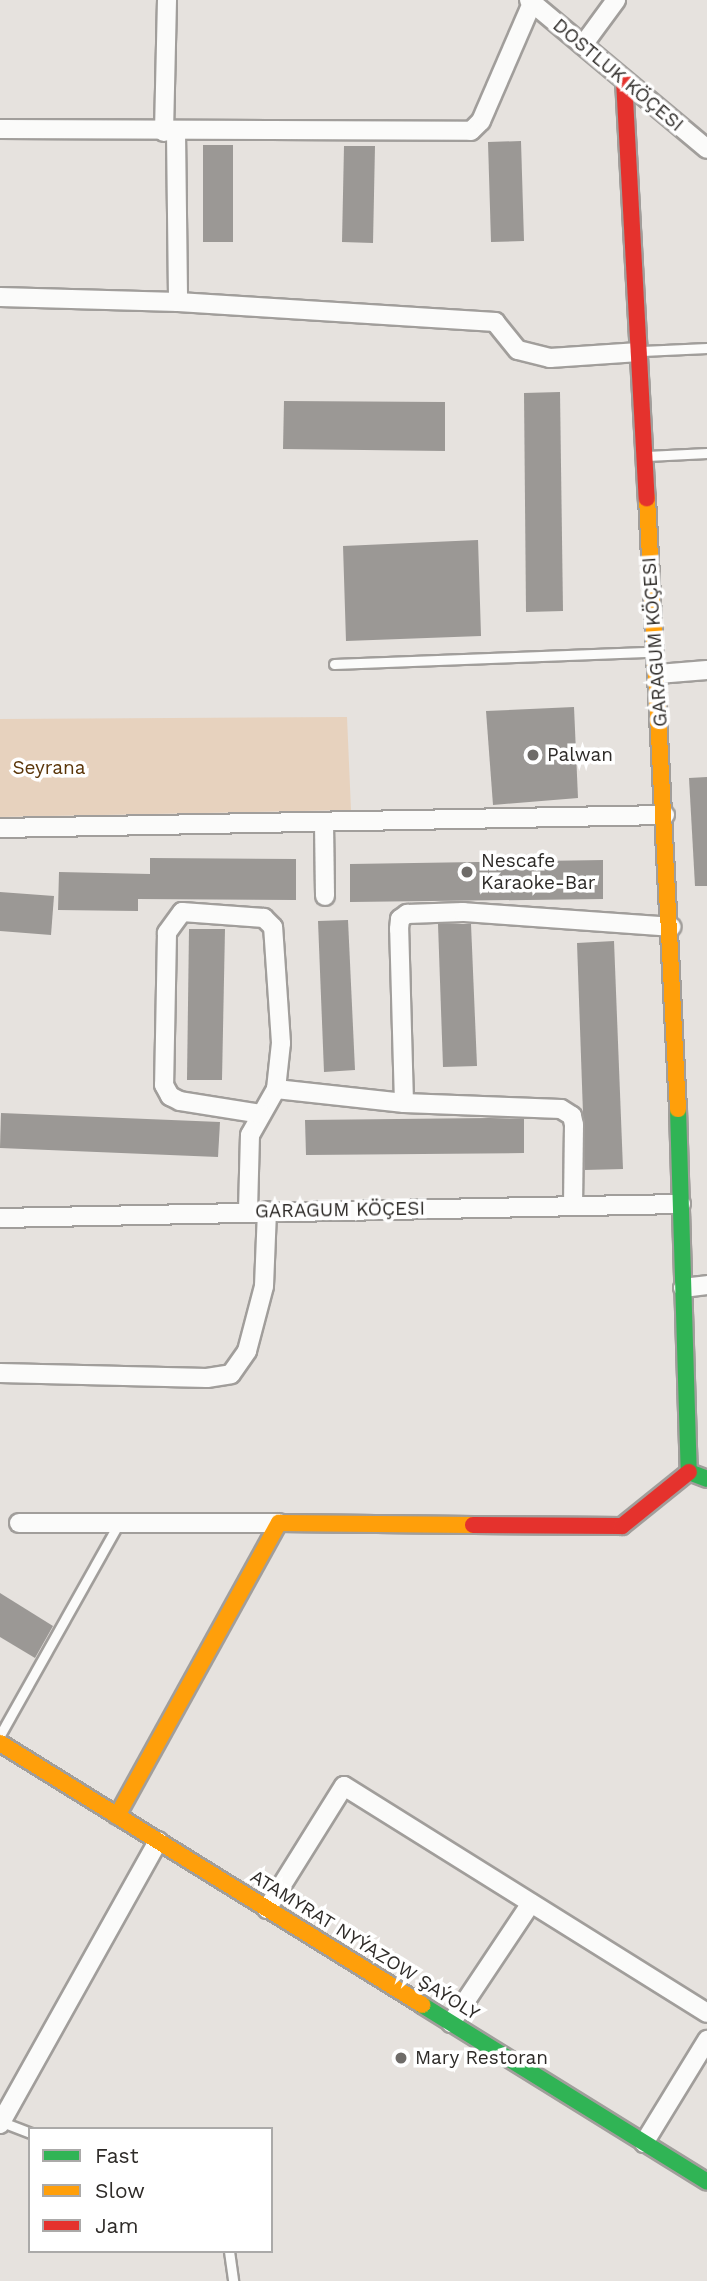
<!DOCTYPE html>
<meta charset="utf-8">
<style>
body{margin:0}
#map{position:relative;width:707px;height:2281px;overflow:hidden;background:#e6e2de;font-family:"Work Sans",sans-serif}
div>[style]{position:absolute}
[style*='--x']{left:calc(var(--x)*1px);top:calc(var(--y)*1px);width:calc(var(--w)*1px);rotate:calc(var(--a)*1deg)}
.green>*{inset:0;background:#e7d2be}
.building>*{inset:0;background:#9b9895}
.roads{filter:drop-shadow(2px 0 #a19e9b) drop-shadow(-2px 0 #a19e9b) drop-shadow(0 2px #a19e9b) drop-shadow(0 -2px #a19e9b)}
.lane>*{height:9px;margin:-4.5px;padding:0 4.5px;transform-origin:4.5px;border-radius:4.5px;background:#fbfbfa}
.street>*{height:18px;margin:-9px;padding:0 9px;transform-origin:9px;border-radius:9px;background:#fbfbfa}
.fast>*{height:16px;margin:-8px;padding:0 8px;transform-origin:8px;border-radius:8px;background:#30b455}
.slow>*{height:16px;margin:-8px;padding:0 8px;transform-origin:8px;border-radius:8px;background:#ff9f0a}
.jam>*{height:16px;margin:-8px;padding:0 8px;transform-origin:8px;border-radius:8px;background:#e5322d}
.dots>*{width:19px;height:19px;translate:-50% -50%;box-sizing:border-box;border:4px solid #fff;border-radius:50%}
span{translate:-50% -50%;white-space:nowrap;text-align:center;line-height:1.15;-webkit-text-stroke:7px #fff;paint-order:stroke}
.street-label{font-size:19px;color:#2e2b28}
.poi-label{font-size:19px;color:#2e2b28}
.left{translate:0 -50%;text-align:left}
.park-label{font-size:19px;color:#5b360a}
.legend{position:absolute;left:28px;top:2127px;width:245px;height:126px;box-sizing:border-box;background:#fff;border:2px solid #abaaa9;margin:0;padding:9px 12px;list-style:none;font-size:21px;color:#2e2b28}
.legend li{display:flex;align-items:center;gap:14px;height:35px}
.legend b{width:35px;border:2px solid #abaaa9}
</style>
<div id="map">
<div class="green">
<i style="clip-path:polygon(347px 717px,351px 810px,0 817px,0 719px)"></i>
</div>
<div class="building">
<i style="clip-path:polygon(521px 141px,524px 241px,491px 242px,488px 142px)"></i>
<i style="clip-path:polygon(203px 145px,233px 145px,233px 242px,203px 242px)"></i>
<i style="clip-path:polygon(344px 146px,375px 146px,373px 243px,342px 242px)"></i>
<i style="clip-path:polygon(560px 392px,563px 611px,526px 612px,524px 393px)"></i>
<i style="clip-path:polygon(284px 401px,445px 402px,445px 451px,283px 449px)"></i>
<i style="clip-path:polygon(478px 540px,481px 636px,346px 641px,343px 546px)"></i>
<i style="clip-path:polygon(574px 707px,578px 798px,493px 805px,486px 711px)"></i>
<i style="clip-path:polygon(707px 777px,707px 886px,695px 886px,689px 778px)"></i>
<i style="clip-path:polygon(150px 858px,296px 859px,296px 900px,138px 899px,138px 911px,58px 910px,59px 872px,150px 874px)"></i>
<i style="clip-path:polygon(603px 860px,603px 899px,350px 902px,350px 864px)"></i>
<i style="clip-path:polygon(0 892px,54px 896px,51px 935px,0 931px)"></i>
<i style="clip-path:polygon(348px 920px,355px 1070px,324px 1072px,318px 921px)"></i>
<i style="clip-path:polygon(438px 924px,471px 924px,477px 1066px,443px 1067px)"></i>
<i style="clip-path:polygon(189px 929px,225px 929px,222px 1080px,187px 1080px)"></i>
<i style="clip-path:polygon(614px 941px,623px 1169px,585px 1170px,577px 943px)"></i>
<i style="clip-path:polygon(1px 1113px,220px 1122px,218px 1157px,0 1148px)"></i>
<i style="clip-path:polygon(490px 1118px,524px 1119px,524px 1153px,306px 1155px,305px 1120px)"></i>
<i style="clip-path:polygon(0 1593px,53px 1626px,35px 1658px,0 1637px)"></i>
</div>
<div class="roads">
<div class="lane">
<i style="--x:642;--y:351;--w:65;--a:-2.6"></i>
<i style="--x:647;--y:456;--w:60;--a:-2.9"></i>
<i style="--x:334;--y:664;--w:318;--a:-2.2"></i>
<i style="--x:0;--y:1735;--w:243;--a:-60.7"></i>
<i style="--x:2;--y:2122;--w:30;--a:21"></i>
<i style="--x:229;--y:2251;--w:30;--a:82"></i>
</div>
<div class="street">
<i style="--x:529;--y:0;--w:232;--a:39.9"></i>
<i style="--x:583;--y:45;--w:56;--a:-53.7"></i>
<i style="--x:0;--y:129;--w:471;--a:0.2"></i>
<i style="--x:471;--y:131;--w:14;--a:-45"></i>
<i style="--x:481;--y:121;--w:129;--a:-66.6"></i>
<i style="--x:164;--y:132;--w:132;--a:-88.7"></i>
<i style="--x:176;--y:132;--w:170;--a:89.3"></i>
<i style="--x:0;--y:297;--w:178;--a:1.6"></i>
<i style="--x:178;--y:302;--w:318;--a:3.6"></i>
<i style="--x:495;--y:322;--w:36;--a:51"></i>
<i style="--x:518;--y:350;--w:33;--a:14"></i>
<i style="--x:550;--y:358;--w:89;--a:-3.9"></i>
<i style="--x:658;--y:674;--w:49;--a:-4.7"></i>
<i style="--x:324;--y:823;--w:73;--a:89.2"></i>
<i style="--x:0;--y:828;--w:665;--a:-1.12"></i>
<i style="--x:276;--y:1089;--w:129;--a:6.2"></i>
<i style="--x:404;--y:1103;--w:157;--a:2.2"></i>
<i style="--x:561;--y:1109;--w:13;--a:32"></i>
<i style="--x:572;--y:1116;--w:9;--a:77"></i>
<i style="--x:574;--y:1125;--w:81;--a:90.7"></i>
<i style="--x:404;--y:1103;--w:174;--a:-91.6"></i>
<i style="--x:399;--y:929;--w:10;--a:-84"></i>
<i style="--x:400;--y:919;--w:9;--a:-36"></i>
<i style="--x:407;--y:914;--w:56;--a:-2"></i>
<i style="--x:463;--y:912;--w:209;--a:4.1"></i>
<i style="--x:248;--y:1211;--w:76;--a:-88.5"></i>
<i style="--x:250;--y:1135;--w:53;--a:-60.5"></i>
<i style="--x:276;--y:1089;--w:46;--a:-83.8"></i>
<i style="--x:281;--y:1043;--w:116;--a:-93.9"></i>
<i style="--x:273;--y:927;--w:13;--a:-135"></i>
<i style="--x:264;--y:918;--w:82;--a:-175.8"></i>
<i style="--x:182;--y:912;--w:26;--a:126"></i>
<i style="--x:167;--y:933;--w:152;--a:91.1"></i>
<i style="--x:164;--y:1085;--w:13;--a:61"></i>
<i style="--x:170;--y:1096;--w:11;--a:27"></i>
<i style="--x:180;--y:1101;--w:82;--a:9.1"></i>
<i style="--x:0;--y:1218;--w:681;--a:-1.18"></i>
<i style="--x:683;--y:1288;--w:24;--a:-7"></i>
<i style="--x:0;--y:1373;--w:207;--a:1.4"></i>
<i style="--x:207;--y:1378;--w:24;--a:-9"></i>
<i style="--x:231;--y:1374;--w:28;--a:-55"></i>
<i style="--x:247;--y:1351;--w:67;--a:-75.3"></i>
<i style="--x:264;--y:1286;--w:75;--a:-87.7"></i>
<i style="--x:19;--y:1523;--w:260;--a:0"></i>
<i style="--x:267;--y:1909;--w:145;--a:-58"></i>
<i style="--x:344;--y:1786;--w:428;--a:32"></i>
<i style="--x:451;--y:2023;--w:144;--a:-56.3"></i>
<i style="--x:0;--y:2124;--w:324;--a:-60.8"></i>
<i style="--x:644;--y:2143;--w:121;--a:-58.5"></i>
</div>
<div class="fast">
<i style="--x:678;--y:1109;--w:363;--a:88.3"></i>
<i style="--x:689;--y:1472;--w:19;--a:21"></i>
<i style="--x:422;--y:2005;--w:335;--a:31.8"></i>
</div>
<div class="slow">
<i style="--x:647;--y:498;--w:612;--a:87.1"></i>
<i style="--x:0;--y:1743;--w:497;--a:31.8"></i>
<i style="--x:117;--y:1816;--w:335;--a:-61.1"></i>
<i style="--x:279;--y:1523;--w:194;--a:0.6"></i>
</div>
<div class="jam">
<i style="--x:624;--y:80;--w:419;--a:86.9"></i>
<i style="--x:473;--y:1525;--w:149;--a:0.4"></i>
<i style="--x:622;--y:1526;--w:86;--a:-38.9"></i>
</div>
</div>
<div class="dots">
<i style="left:533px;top:755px;background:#6e6b68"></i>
<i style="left:467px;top:872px;background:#6e6b68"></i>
<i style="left:401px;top:2058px;background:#6e6b68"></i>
</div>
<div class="street-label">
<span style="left:618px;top:75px;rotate:40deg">DOSTLUK KÖÇESI</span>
<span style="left:655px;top:642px;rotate:-94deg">GARAGUM KÖÇESI</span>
<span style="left:340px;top:1210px;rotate:-1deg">GARAGUM KÖÇESI</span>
<span style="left:365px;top:1945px;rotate:32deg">ATAMYRAT NYÝAZOW ŞAÝOLY</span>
</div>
<div class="poi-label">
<span class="left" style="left:547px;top:755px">Palwan</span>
<span class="left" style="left:481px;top:872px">Nescafe<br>Karaoke-Bar</span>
<span class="left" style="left:415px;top:2058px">Mary Restoran</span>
</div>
<div class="park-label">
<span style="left:49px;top:768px">Seyrana</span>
</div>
<ul class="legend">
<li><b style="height:9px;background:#30b455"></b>Fast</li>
<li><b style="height:9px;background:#ff9f0a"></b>Slow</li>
<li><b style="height:9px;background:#e5322d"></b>Jam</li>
</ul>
</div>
